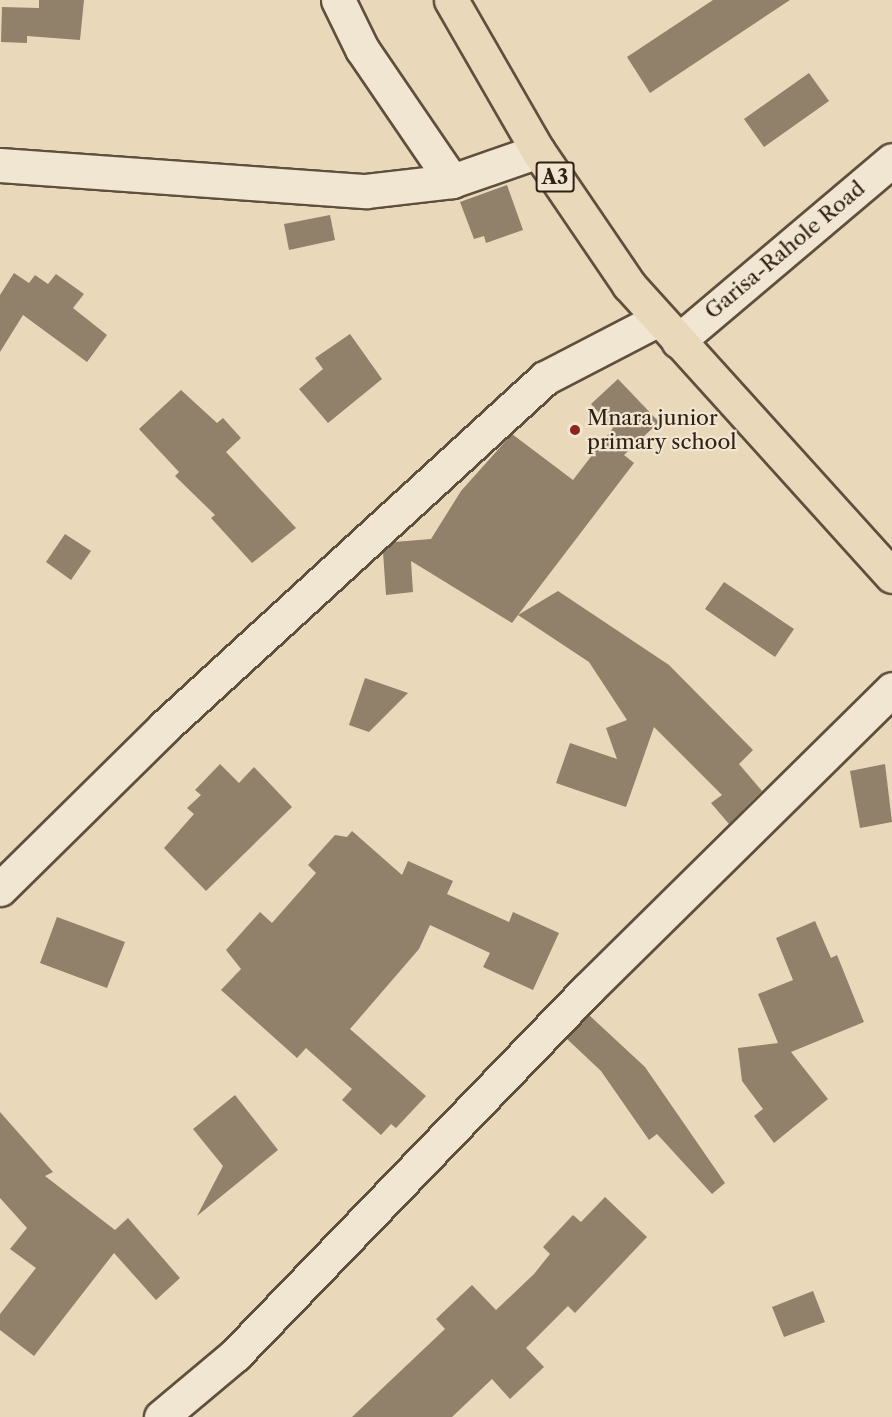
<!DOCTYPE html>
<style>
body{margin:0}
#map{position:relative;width:892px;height:1417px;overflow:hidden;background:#e9d8ba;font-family:"Libre Caslon Text",serif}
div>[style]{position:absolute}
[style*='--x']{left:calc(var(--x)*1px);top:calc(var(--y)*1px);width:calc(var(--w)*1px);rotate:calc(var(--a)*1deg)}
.building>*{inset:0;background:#91806a}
.roads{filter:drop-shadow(2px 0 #5f4f3d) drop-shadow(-2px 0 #5f4f3d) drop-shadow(0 2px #5f4f3d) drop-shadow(0 -2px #5f4f3d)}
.street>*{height:33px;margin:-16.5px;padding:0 16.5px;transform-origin:16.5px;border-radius:16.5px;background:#f1e6d2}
.highway>*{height:33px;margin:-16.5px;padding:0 16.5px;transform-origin:16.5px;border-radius:16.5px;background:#e9d8ba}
.dots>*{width:16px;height:16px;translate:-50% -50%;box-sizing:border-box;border:3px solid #f1e6d2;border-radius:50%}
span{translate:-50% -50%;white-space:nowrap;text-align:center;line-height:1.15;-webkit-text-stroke:4.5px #f1e6d2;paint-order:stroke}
.shield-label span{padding:2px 4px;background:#f1e6d2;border:2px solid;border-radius:4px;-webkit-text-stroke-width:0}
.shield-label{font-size:20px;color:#312113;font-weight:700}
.street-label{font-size:21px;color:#312113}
.poi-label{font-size:21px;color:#312113}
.left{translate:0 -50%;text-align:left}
</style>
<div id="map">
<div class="building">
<i style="clip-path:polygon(39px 0,84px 0,80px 40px,27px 36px,27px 43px,1px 42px,2px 7px,39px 8px)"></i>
<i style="clip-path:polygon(713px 0,790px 0,650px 93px,627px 57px)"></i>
<i style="clip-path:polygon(809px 73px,829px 101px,764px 147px,744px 119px)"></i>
<i style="clip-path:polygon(507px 185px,523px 230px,486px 243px,484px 236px,474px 239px,460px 202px)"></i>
<i style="clip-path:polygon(330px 215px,335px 240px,289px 250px,284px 224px)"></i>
<i style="clip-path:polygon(14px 273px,29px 283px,35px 275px,48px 284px,56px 274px,84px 294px,73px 308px,107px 335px,87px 362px,23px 315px,0 352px,0 295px)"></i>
<i style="clip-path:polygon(350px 334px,382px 379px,328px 423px,299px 389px,323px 369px,315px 358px)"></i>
<i style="clip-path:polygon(618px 379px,659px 422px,624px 455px,634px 463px,518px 615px,558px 591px,669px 665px,753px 750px,739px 764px,762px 791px,729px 824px,711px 803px,722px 795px,654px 727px,626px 807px,556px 783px,570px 743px,617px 759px,606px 728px,627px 720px,589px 662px,518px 615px,512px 623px,411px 561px,413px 592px,386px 595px,383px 552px,394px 542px,431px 539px,461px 491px,512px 434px,573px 480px,613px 428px,591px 404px)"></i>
<i style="clip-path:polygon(181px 390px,217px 423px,223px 418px,241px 438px,226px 452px,296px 528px,252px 563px,211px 518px,215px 515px,175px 476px,179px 472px,139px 429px)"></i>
<i style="clip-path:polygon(65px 534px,91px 551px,71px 580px,46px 562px)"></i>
<i style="clip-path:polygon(724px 582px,794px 629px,775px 657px,705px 609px)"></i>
<i style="clip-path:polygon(365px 678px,408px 693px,369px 732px,349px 725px)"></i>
<i style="clip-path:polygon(220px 764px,239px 783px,254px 767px,292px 807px,206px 891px,164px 848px,194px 814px,187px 808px,201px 795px,195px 790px)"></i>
<i style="clip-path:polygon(885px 764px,892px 822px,860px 828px,850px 771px)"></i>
<i style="clip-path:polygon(352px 831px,402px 875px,408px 861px,453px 881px,447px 894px,509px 922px,513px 912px,559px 933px,533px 990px,483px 967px,490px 953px,430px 925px,419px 949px,350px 1029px,426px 1096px,396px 1128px,391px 1124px,381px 1135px,342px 1100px,352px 1089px,306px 1048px,297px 1058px,221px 990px,241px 969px,226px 950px,260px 912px,272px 923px,316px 873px,308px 865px,335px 835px,347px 837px)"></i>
<i style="clip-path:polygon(57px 917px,125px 942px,107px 988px,40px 963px)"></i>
<i style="clip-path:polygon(815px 921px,831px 958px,837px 955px,864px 1022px,791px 1052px,828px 1099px,774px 1143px,754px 1116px,763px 1109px,742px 1081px,738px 1048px,778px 1043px,758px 994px,793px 980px,776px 938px)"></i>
<i style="clip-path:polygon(589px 1015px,645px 1067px,725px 1183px,712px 1194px,657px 1134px,649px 1140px,601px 1071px,566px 1038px)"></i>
<i style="clip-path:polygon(235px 1095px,278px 1150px,197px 1216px,223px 1166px,193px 1129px)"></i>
<i style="clip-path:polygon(0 1112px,53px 1172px,45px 1176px,115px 1230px,128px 1218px,180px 1278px,156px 1300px,114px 1253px,34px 1356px,0 1330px,0 1314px,36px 1268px,10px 1249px,27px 1228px,0 1198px)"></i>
<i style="clip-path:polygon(605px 1197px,647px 1237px,575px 1313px,568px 1306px,526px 1348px,544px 1367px,510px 1399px,492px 1379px,452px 1417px,352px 1417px,445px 1329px,436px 1319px,472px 1285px,496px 1310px,534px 1274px,550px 1254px,543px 1247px,573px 1215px,581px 1222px)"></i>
<i style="clip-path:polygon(813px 1291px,825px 1322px,784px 1337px,772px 1307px)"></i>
</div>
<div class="roads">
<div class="street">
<i style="--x:338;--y:0;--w:55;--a:63.9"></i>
<i style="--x:362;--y:49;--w:160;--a:55.7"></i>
<i style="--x:0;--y:165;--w:367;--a:4.1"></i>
<i style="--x:366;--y:191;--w:87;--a:-6.6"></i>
<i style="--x:452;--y:181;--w:91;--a:-19.2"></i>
<i style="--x:678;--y:341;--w:280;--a:-40.2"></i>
<i style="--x:0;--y:889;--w:231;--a:-44.6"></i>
<i style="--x:164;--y:727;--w:517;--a:-42.49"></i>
<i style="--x:545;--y:378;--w:126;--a:-27.4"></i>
<i style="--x:161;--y:1417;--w:97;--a:-40"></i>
<i style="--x:235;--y:1355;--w:508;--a:-46.04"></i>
<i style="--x:588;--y:989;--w:427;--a:-44.6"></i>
</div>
<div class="highway">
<i style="--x:451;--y:0;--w:174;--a:60.1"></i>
<i style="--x:538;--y:151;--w:162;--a:55.8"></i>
<i style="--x:629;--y:285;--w:392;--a:47.9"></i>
</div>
</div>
<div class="dots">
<i style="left:575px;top:430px;background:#8f2418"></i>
</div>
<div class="shield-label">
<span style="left:555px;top:177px">A3</span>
</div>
<div class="street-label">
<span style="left:785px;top:250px;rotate:-40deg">Garisa-Rahole Road</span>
</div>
<div class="poi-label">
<span class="left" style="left:587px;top:430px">Mnara junior<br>primary school</span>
</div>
</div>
